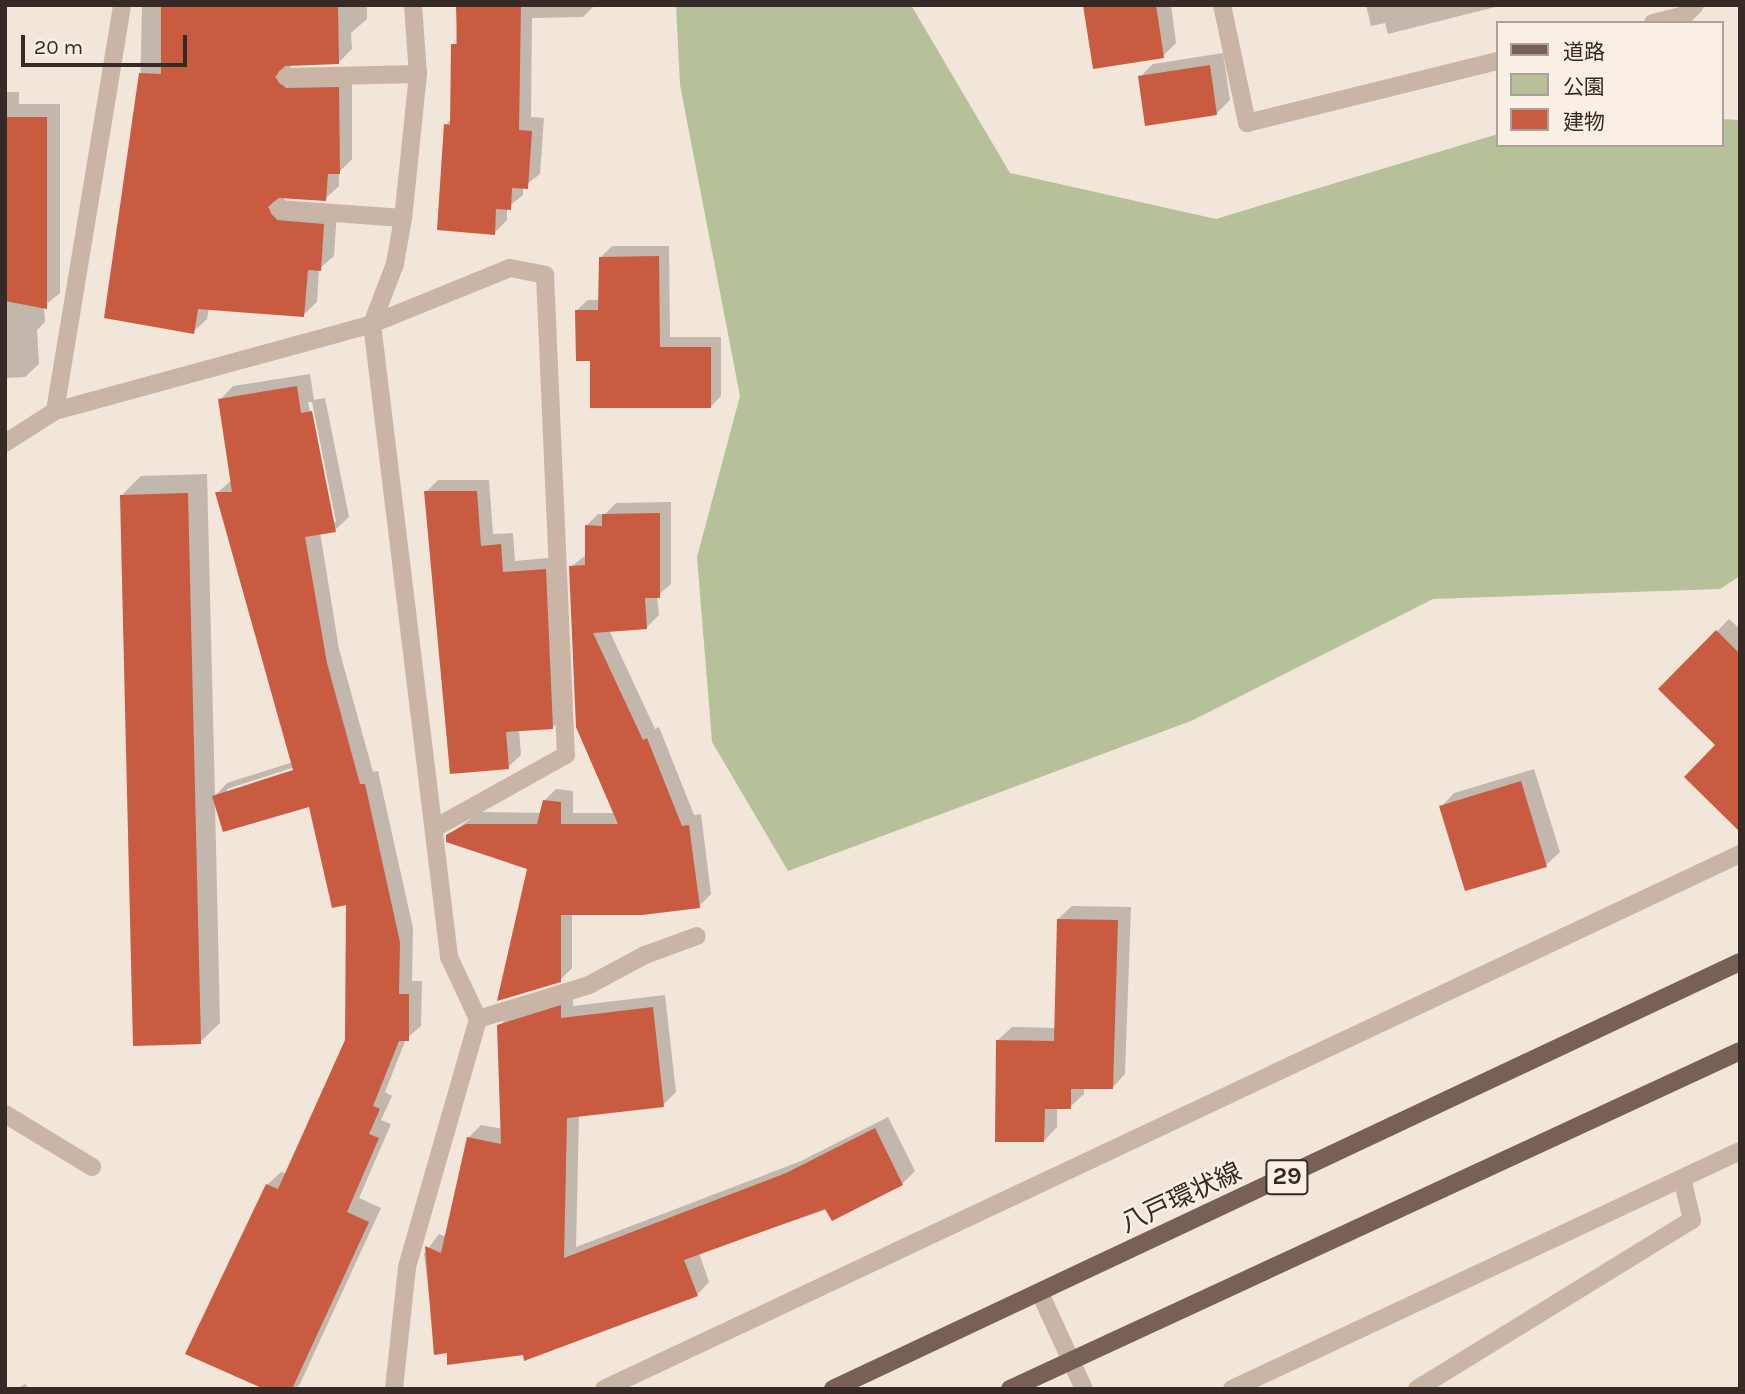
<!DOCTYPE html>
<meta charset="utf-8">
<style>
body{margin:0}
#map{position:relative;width:1745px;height:1394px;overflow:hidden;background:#f2e5d9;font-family:Karla,"Noto Sans JP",sans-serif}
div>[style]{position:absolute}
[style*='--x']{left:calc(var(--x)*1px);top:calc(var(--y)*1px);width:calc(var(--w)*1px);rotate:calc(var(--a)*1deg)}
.green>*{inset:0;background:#b6c199}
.shadow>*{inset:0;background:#0003}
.building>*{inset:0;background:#c95b40}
.service>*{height:18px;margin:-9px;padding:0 9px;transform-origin:9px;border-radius:9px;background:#cab4a5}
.minor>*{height:18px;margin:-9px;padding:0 9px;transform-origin:9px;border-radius:9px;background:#cab4a5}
.primary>*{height:18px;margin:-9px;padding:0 9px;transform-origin:9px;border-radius:9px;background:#786057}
span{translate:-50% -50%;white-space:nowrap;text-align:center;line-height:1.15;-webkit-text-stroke:5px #faefe5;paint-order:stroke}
.shield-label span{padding:2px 5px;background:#faefe5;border:2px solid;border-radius:5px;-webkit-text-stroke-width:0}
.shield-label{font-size:24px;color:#362a26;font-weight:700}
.street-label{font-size:26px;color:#362a26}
.frame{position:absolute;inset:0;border:7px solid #362a26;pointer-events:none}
.legend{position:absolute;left:1496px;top:21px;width:228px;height:126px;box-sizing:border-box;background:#faefe5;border:2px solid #aca099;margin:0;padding:9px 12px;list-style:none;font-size:21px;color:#362a26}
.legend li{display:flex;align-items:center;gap:14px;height:35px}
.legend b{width:35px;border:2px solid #aca099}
.scale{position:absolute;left:21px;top:35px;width:166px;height:32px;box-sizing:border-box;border:4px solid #362a26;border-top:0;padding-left:9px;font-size:21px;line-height:24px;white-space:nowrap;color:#362a26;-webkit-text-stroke:5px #faefe5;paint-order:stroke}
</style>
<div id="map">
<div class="green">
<i style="clip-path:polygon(676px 5px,911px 5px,1010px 173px,1216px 219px,1498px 134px,1498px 145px,1722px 145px,1722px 119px,1740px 120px,1740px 576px,1720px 589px,1433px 599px,1191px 721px,788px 871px,712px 742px,697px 557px,740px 396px,680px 85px)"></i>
</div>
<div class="shadow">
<i style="clip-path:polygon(142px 5px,367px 5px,367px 19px,351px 33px,352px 49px,338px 63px,288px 64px,299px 76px,352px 75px,352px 159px,339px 172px,339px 186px,325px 199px,282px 196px,291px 207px,337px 211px,334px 256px,319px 269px,317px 302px,303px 315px,209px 308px,207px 319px,193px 332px,140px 97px)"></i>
<i style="clip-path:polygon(458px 5px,595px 5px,583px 17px,532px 18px,531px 117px,544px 118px,540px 174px,523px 187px,523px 195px,507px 208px,507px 220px,494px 233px,446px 125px,451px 119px)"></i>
<i style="clip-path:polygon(1095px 5px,1171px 5px,1176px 43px,1163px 56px)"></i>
<i style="clip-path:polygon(1366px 5px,1503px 5px,1388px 34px,1385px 23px,1371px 26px)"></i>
<i style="clip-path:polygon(1223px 53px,1230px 100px,1216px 114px,1140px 77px,1153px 64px)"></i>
<i style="clip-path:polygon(5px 92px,19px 92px,19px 104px,60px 104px,60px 293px,44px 306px,45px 322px,37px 330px,39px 364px,25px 377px,5px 378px)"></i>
<i style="clip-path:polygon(612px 246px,669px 246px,670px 337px,721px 337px,721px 396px,710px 407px,592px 359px,577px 310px,588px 300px,600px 300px,601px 257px)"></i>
<i style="clip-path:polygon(evenodd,310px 374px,314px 400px,325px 398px,349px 517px,335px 530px,320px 532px,339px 649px,373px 772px,378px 771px,413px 928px,412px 981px,422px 981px,421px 1026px,406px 1039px,385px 1092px,392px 1096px,381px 1120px,391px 1124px,359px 1198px,381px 1208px,300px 1384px,295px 1389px,268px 1389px,267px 1185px,281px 1172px,287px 1174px,347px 1040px,348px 903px,311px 805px,215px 803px,220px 1023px,200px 1042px,122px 495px,141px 476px,207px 474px,215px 796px,227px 783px,293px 762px,217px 493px,232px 480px,220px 400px,233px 386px,310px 374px,308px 402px,312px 402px,336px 522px,332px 522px,308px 402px,310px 374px,301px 765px,302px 768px,227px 793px,227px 789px,301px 765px)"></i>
<i style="clip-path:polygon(438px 480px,489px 480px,493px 534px,513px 533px,515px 561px,558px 557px,565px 715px,553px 727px,519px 730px,521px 755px,508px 767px,426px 492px)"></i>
<i style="clip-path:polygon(671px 502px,671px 584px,657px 596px,659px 615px,647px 627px,609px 630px,655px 729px,659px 727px,694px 815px,701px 814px,711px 894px,699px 906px,572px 913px,572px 968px,560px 980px,529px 867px,447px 836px,480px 812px,542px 813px,544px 801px,556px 789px,573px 791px,573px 813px,615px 813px,571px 567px,586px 555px,586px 526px,598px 514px,605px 514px,616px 503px)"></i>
<i style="clip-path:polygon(1729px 619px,1740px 629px,1740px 793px,1717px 745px,1661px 689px)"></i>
<i style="clip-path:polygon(1534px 769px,1560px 852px,1546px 865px,1441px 807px,1454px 793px)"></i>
<i style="clip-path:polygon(1072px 906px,1131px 907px,1125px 1074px,1112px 1088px,1084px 1087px,1084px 1094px,1070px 1107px,1057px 1107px,1057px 1127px,1044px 1141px,998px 1040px,1012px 1027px,1056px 1028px,1058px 919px)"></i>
<i style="clip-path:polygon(573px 994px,573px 1006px,665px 995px,676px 1092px,663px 1105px,579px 1115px,576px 1247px,801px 1161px,888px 1117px,915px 1171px,902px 1184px,699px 1253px,709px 1282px,697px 1295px,524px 1353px,436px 1353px,424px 1254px,439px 1234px,446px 1237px,468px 1138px,481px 1125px,503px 1129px,499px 1026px,512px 1013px)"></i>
<i style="clip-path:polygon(25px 1384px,29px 1389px,17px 1389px)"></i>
</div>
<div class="building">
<i style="clip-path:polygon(161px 5px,338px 5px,339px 64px,285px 66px,275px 77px,286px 88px,339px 87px,340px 174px,328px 174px,326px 201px,279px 198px,268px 207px,277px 220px,324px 224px,321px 271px,308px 270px,304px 317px,198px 309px,194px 334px,104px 318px,139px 73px,161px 74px)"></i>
<i style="clip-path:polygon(456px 5px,521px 5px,519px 130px,532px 131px,528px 189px,512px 188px,511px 210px,496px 209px,495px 235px,437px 230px,444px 124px,450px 125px,451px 44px,457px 44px)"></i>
<i style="clip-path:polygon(1083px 5px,1156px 5px,1164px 58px,1093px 69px)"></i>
<i style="clip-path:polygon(1210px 65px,1217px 115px,1145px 126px,1138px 76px)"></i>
<i style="clip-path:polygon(5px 117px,47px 117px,47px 309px,5px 301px)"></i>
<i style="clip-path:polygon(659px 256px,660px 347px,711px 347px,711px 408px,590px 408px,590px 361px,576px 361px,575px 310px,598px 310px,599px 257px)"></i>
<i style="clip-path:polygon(297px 386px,301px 413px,312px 411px,336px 532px,305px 537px,327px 663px,360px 784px,365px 784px,400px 942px,399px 994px,409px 994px,409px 1041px,399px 1041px,373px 1106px,380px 1109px,369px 1134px,379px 1138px,347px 1212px,369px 1222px,292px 1389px,264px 1389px,185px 1354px,266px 1184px,278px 1189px,345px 1040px,346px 905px,332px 908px,309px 807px,223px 832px,212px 796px,293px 770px,215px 492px,232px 492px,218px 399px)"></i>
<i style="clip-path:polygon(424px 491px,477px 491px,481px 546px,501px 544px,503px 572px,546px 569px,553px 729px,506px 732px,509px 769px,450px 774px)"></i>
<i style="clip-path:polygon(188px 493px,201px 1044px,133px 1046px,120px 495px)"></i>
<i style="clip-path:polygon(660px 513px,660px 598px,645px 598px,647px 629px,593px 633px,643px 740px,647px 738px,682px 826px,689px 825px,700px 908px,642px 915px,561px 915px,561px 982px,497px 1001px,527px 869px,446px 842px,446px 835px,466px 824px,537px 824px,543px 800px,561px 802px,561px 824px,618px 824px,576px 727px,569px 566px,585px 565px,585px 525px,602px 526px,602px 514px)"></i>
<i style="clip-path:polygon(1716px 630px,1740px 654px,1740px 832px,1684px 777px,1715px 745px,1658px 689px)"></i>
<i style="clip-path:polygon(1521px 781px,1547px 867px,1465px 891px,1439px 806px)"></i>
<i style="clip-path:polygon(1057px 919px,1118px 920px,1113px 1089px,1071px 1089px,1071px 1109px,1045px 1109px,1044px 1142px,995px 1142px,996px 1040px,1054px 1041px)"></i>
<i style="clip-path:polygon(561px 1005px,561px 1018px,653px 1007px,664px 1107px,567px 1118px,564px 1258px,786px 1173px,875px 1128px,903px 1185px,832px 1221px,825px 1209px,684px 1260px,698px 1296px,524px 1361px,523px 1355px,447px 1365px,447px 1353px,434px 1355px,425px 1246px,441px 1253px,467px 1137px,501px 1144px,497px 1025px)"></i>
</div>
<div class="service">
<i style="--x:286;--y:77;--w:132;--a:-1.3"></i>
<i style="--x:279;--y:209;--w:124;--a:4.2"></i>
<i style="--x:5;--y:1114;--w:102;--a:31.3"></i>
</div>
<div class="minor">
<i style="--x:413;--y:5;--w:69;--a:85.9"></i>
<i style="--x:418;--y:74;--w:145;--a:95.9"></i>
<i style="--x:403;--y:218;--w:47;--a:99.9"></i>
<i style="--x:395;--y:264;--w:64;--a:111"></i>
<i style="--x:372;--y:324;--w:638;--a:83.06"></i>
<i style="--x:449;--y:957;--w:68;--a:64.9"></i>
<i style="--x:478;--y:1019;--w:116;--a:-17"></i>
<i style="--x:589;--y:985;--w:64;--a:-28.2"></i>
<i style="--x:645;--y:955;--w:55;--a:-20.1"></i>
<i style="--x:1222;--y:5;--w:121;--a:78"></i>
<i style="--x:1247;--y:123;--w:259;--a:-13.9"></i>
<i style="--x:1653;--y:23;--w:33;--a:-14"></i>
<i style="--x:1685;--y:15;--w:14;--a:-45"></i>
<i style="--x:55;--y:411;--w:411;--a:-80.6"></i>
<i style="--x:5;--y:443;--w:59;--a:-32.6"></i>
<i style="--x:55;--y:411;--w:329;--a:-15.3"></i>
<i style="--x:372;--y:324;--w:149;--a:-22.1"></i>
<i style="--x:510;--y:268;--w:36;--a:11"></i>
<i style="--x:545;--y:275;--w:480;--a:87.5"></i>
<i style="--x:566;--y:755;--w:150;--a:150.9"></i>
<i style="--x:1040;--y:1293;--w:106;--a:65.4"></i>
<i style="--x:394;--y:1389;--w:123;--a:-83.9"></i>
<i style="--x:407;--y:1267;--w:258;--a:-74"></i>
<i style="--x:604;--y:1389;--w:1256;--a:-25.22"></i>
<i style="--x:1232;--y:1389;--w:561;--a:-25.1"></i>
<i style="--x:1417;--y:1389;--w:323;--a:-31.6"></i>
<i style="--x:1692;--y:1220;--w:43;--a:-103.4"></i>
</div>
<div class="primary">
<i style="--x:833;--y:1389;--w:1002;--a:-25.21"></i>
<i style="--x:1010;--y:1389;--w:804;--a:-24.84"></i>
</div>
<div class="shield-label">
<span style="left:1287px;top:1177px">29</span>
</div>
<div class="street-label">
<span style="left:1181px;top:1198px;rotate:-25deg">八戸環状線</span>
</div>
<div class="frame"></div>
<ul class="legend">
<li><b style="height:9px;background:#786057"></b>道路</li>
<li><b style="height:19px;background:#b6c199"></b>公園</li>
<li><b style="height:19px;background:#c95b40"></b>建物</li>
</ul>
<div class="scale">20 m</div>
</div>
